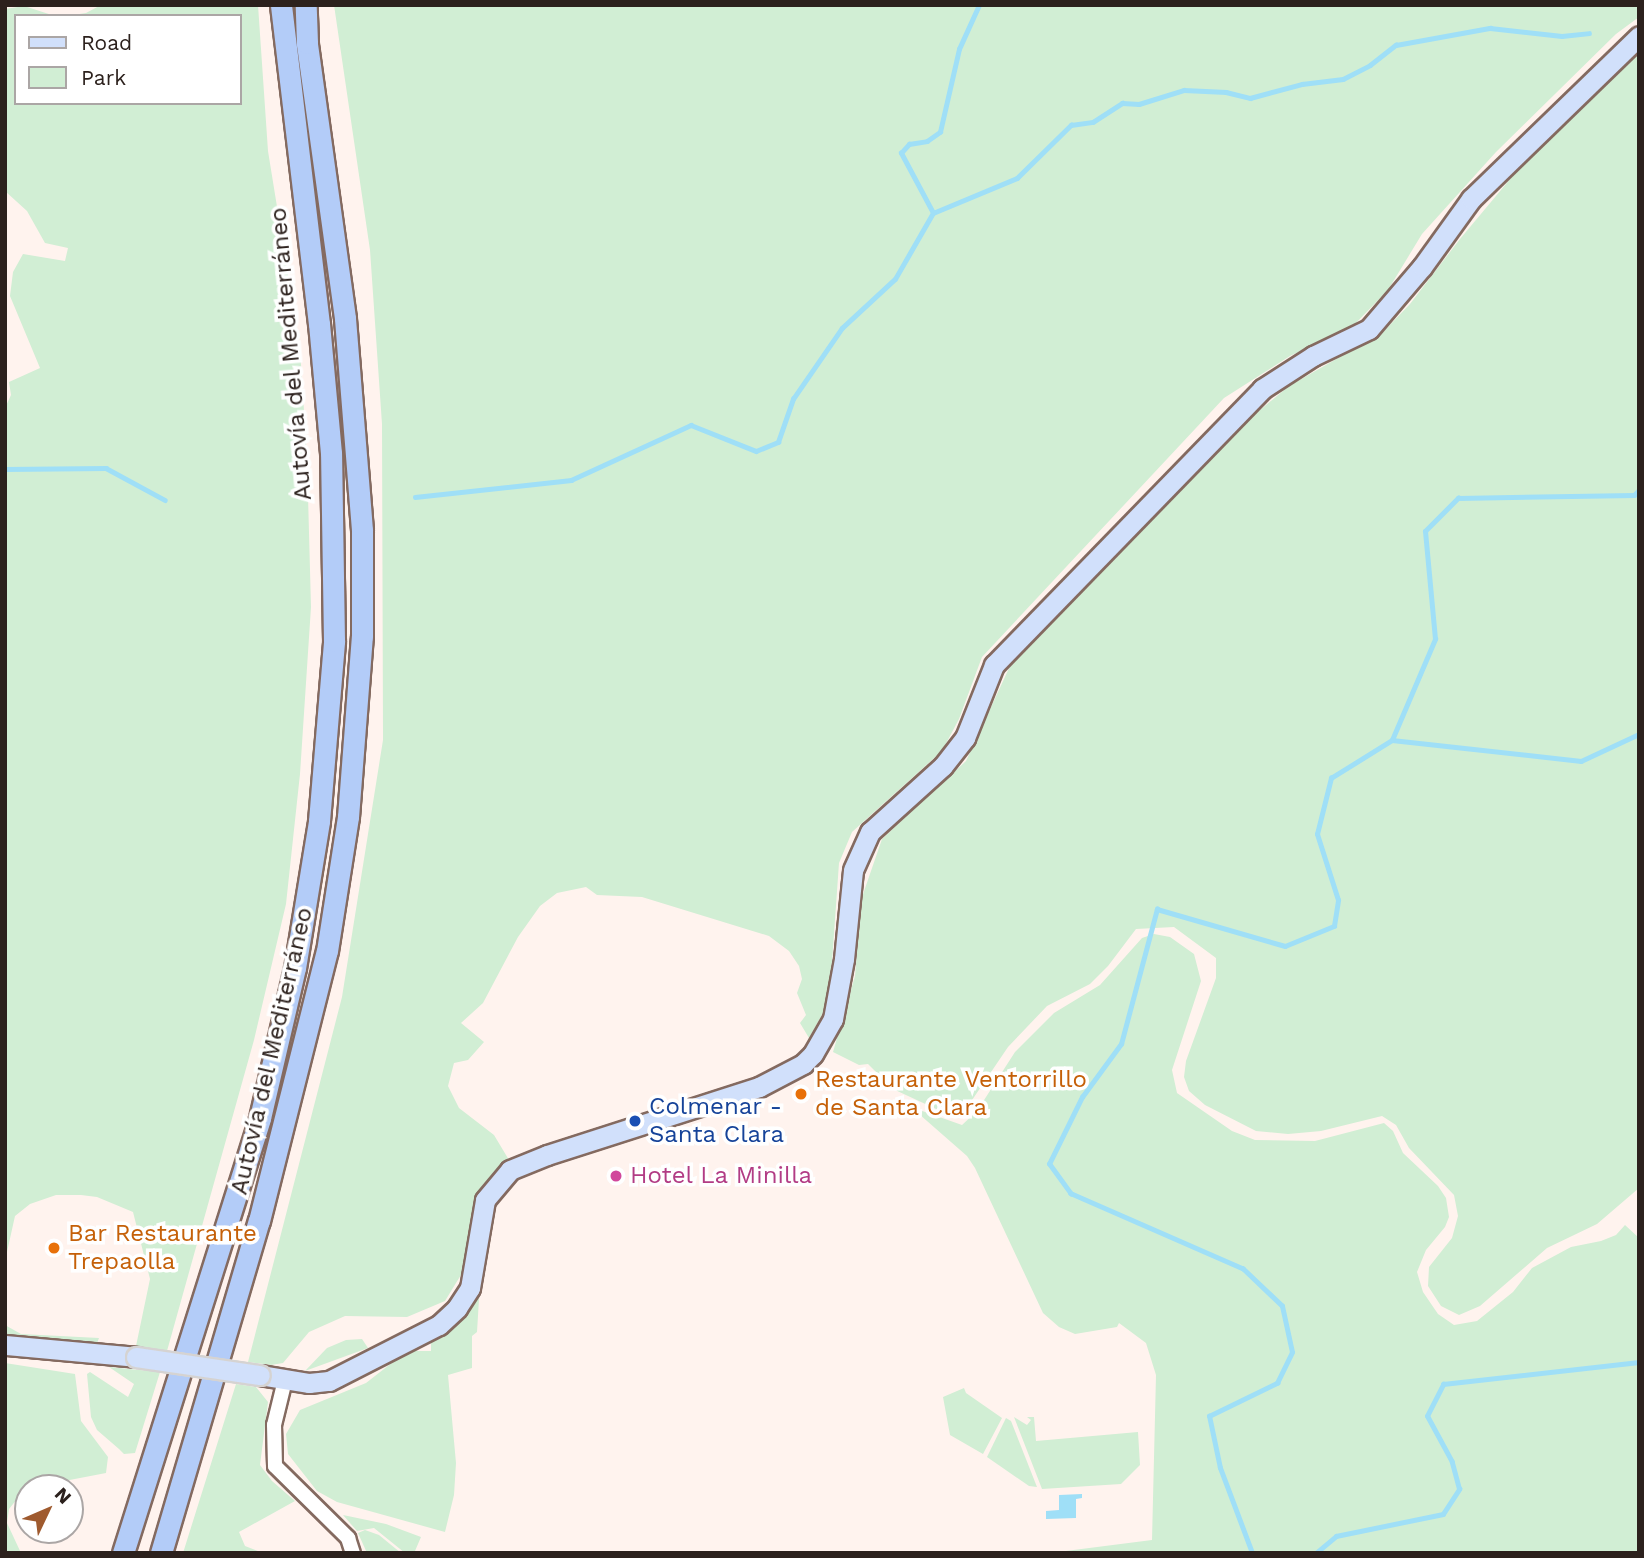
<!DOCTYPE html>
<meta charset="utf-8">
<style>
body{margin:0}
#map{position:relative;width:1644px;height:1558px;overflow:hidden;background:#fff3ee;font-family:"Work Sans",sans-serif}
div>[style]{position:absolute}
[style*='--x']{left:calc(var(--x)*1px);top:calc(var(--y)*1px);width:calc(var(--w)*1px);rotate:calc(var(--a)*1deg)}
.green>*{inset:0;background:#d1eed4}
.water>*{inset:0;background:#9fdff7}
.stream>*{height:4.5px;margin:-2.25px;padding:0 2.25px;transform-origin:2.25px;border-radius:2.25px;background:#9fdff7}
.roads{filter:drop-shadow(2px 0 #846a60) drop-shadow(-2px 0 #846a60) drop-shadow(0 2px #846a60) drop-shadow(0 -2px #846a60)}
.minor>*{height:14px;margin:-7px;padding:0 7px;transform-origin:7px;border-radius:7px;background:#fff}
.major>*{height:19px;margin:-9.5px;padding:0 9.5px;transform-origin:9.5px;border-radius:9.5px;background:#d1e0fb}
.highway>*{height:21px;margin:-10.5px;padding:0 10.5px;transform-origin:10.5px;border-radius:10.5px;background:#b3ccf8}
.bridges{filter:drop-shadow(2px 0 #d5d3d2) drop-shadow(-2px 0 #d5d3d2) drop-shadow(0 2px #d5d3d2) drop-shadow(0 -2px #d5d3d2)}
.major-bridge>*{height:19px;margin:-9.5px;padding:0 9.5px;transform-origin:9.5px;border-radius:9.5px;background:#d1e0fb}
.dots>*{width:19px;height:19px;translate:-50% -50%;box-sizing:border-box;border:4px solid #fff;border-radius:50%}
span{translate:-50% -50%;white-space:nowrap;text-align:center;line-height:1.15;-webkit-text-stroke:7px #fff;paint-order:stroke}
.street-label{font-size:24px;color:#2c211d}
.food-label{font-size:24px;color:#c56008}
.left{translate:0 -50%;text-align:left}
.transit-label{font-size:24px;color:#164399}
.hotel-label{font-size:24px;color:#b23c85}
.frame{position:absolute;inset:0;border:7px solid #2c211d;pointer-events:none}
.legend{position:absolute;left:14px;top:14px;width:228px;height:91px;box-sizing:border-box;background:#fff;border:2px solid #aba6a5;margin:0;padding:9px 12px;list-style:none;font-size:21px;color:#2c211d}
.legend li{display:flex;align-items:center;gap:14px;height:35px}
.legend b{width:35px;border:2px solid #aba6a5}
.north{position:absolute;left:14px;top:1474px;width:70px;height:70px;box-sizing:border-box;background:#fff;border:2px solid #aba6a5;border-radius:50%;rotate:46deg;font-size:19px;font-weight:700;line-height:28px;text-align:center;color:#2c211d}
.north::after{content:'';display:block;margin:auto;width:24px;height:32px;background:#9f5a2e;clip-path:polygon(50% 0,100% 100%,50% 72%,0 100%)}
</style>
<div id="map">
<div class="green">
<i style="clip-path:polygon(101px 5px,258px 5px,268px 151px,300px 349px,307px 458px,311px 607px,300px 774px,286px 904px,254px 1040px,167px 1351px,136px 1346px,150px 1279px,133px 1212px,97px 1197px,81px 1195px,56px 1195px,30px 1204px,15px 1216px,5px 1261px,5px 408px,11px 395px,9px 382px,40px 368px,10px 296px,13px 272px,23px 254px,65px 261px,68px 248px,45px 243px,27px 211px,5px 191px,5px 9px,24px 6px,55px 16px,16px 16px,16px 103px,240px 103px,240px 16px,66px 16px,86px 13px)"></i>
<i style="clip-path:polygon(334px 5px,1639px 5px,1639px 17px,1616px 34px,1496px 152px,1422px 234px,1388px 290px,1353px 326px,1290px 356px,1224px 398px,982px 657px,959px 719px,942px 751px,852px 832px,839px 863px,831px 976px,823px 1013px,809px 1038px,800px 1023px,806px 1015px,797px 993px,802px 979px,799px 966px,789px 951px,769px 936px,642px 897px,597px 895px,586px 887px,557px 893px,540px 906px,518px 937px,483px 1003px,461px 1023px,484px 1042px,468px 1060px,454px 1063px,448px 1086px,459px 1108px,494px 1135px,509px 1160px,490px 1177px,478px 1199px,467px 1265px,445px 1301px,407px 1317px,345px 1316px,309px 1332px,283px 1363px,271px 1365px,248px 1362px,342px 997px,383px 740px,382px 424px,370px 250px)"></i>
<i style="clip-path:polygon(1639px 51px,1639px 1188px,1597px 1224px,1547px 1248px,1480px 1306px,1459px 1315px,1441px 1306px,1428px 1286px,1429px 1267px,1452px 1238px,1458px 1216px,1454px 1195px,1409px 1148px,1396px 1125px,1382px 1116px,1321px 1131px,1288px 1134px,1256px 1131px,1205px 1105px,1189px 1091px,1184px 1077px,1186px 1061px,1216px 978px,1216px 958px,1174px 927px,1136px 929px,1108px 966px,1090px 984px,1047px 1006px,1008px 1047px,966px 1109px,949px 1115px,893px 1089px,868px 1064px,859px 1065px,833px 1052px,855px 976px,861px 900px,882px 839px,966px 761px,1010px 666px,1180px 492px,1236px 430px,1289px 386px,1382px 333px,1410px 304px,1460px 239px,1516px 172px)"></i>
<i style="clip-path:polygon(1154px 934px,1170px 937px,1194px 954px,1201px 981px,1172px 1070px,1177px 1093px,1232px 1131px,1255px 1140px,1315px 1141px,1384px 1123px,1393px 1131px,1403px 1153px,1438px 1186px,1446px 1198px,1449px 1217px,1445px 1227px,1426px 1250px,1417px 1272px,1423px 1292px,1438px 1314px,1454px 1325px,1477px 1321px,1513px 1292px,1532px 1268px,1571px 1247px,1601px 1241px,1616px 1235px,1625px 1225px,1639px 1238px,1639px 1553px,1050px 1553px,1152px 1540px,1156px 1375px,1146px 1343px,1119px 1323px,1117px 1327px,1075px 1334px,1059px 1327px,1043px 1313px,975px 1168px,967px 1156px,911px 1107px,962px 1125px,977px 1111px,1015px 1052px,1054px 1013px,1100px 985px,1142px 938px)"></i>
<i style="clip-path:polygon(480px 1283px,477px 1332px,472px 1336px,472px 1368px,448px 1375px,456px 1463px,454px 1495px,445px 1532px,337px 1502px,317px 1491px,288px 1454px,286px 1434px,300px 1410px,366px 1383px,407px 1351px,431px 1351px,431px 1340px)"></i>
<i style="clip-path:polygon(5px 1325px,21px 1334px,99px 1338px,96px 1346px,5px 1338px)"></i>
<i style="clip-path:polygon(362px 1339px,368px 1348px,305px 1371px,327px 1348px,346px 1340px)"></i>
<i style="clip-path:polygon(5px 1363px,75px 1374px,81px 1421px,108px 1457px,106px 1473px,28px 1488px,21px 1494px,9px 1509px,7px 1523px,21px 1553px,5px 1553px)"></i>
<i style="clip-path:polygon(109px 1367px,160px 1372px,135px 1453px,124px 1454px,119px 1449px,97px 1430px,91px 1417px,87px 1374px,90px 1372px,128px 1397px,134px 1384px)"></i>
<i style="clip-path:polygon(236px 1384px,256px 1387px,268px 1402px,260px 1465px,272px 1481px,295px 1501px,239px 1532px,245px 1546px,263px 1553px,183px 1553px)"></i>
<i style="clip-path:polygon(964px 1388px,966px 1393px,1002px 1418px,983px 1454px,950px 1435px,943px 1397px)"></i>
<i style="clip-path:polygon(1014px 1417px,1027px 1425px,1031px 1420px,1027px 1417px,1034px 1417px,1036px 1441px,1138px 1432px,1140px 1465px,1121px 1484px,1042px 1489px)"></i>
<i style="clip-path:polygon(1006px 1418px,1011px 1421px,1037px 1487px,1029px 1486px,987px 1457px)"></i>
<i style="clip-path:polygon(343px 1515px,386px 1524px,421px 1537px,415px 1551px,405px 1553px,374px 1528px,357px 1531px)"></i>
<i style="clip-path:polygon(365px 1530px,379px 1535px,401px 1553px,367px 1553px,358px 1533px)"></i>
</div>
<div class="water">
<i style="clip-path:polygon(1082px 1494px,1082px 1498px,1076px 1499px,1076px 1518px,1046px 1519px,1046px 1511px,1059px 1510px,1059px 1495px)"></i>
</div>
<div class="stream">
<i style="--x:933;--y:213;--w:91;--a:-22.6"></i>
<i style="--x:1017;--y:178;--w:76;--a:-44.5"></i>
<i style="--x:1071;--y:125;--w:22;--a:-8"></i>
<i style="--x:1093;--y:122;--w:35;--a:-33"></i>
<i style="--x:1122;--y:103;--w:17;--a:3"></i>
<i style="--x:1139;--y:104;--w:47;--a:-17.3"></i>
<i style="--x:1184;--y:90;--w:42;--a:2.7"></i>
<i style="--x:1226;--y:92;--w:25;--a:14"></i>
<i style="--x:1250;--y:98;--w:54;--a:-15.1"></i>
<i style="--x:1302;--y:84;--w:41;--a:-7"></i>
<i style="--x:1343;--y:79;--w:30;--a:-27"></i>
<i style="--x:1370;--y:65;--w:33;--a:-38"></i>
<i style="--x:1396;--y:45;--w:96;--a:-10.3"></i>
<i style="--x:1490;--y:28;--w:72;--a:6.3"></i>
<i style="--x:1562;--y:36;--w:27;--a:-6"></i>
<i style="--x:5;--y:469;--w:101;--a:-0.6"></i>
<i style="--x:106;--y:468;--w:67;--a:28.5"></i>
<i style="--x:415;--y:497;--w:157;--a:-6.2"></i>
<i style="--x:571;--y:480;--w:132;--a:-24.6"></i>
<i style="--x:691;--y:425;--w:70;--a:21.8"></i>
<i style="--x:756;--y:451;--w:24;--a:-22"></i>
<i style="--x:778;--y:442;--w:46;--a:-70.8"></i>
<i style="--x:793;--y:399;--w:86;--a:-55.4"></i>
<i style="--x:842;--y:328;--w:72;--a:-42.8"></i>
<i style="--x:895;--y:279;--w:76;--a:-60.1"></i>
<i style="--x:933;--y:213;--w:68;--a:-118.1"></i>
<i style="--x:901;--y:153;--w:12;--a:-48"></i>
<i style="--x:909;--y:144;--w:18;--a:-9"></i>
<i style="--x:927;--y:141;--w:16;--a:-35"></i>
<i style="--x:940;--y:132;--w:85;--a:-77.1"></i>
<i style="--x:959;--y:49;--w:48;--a:-65.6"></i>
<i style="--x:1392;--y:740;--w:190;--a:6.3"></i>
<i style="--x:1581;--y:761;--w:64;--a:-25"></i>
<i style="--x:1252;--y:1553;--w:91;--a:-110.6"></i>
<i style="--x:1220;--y:1468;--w:53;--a:-101.9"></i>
<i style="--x:1209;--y:1416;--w:76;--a:-25.9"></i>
<i style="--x:1277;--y:1383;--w:34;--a:-64"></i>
<i style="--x:1292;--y:1352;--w:47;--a:-102.3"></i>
<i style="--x:1282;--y:1306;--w:54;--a:-136.5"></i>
<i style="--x:1243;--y:1269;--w:188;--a:-156.4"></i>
<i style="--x:1071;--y:1194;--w:37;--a:-126"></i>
<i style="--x:1049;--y:1164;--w:75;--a:-63.8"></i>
<i style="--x:1082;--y:1097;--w:66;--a:-53.7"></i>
<i style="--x:1121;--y:1044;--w:140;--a:-75.1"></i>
<i style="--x:1157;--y:909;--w:133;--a:16.1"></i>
<i style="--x:1285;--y:946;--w:53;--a:-22.2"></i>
<i style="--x:1334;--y:926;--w:26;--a:-81"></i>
<i style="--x:1338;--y:900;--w:69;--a:-107.7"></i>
<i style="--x:1317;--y:834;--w:58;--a:-76"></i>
<i style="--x:1331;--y:778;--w:72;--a:-31.9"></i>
<i style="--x:1392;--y:740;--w:110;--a:-66.9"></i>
<i style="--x:1435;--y:639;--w:108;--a:-95.3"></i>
<i style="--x:1425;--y:531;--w:47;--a:-45"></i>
<i style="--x:1458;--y:498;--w:176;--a:-1"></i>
<i style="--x:1634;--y:495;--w:7;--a:-45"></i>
<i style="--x:1316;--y:1553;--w:26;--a:-40"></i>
<i style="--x:1336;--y:1536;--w:109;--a:-11.6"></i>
<i style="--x:1443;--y:1514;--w:30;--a:-57"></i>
<i style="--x:1459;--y:1489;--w:28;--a:-105"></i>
<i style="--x:1452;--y:1462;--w:52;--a:-118.5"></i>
<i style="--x:1427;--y:1416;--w:36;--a:-63"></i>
<i style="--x:1443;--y:1384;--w:197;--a:-6.4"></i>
</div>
<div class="roads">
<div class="minor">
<i style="--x:285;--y:1380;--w:46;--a:103.7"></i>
<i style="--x:274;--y:1425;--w:41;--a:88.6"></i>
<i style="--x:275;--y:1466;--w:103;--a:44.6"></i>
<i style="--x:348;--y:1538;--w:16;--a:72"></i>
</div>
<div class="major">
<i style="--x:5;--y:1345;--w:132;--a:5.2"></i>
<i style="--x:260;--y:1375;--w:50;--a:9.3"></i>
<i style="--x:309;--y:1383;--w:20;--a:-6"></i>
<i style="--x:329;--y:1381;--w:123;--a:-27"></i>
<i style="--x:439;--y:1325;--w:25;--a:-43"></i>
<i style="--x:457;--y:1308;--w:24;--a:-57"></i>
<i style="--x:470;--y:1288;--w:89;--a:-80.3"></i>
<i style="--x:485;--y:1200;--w:39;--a:-50"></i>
<i style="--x:510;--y:1170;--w:40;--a:-22"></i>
<i style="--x:547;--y:1155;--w:223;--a:-17.8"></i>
<i style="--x:759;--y:1087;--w:50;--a:-27.6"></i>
<i style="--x:803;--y:1064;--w:14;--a:-45"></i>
<i style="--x:813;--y:1054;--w:40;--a:-60.3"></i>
<i style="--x:833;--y:1019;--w:61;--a:-79.6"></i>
<i style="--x:844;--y:959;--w:89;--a:-84.2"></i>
<i style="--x:853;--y:870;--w:42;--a:-65.9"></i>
<i style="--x:870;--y:832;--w:98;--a:-42.1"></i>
<i style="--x:943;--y:766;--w:36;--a:-52"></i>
<i style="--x:965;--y:738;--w:79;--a:-68.3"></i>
<i style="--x:994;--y:665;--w:385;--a:-45.8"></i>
<i style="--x:1262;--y:389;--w:61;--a:-32.9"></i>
<i style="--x:1313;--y:356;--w:62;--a:-25.7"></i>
<i style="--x:1369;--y:329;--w:82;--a:-49.5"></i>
<i style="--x:1422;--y:267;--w:84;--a:-54.2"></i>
<i style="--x:1471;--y:199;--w:234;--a:-44.1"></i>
</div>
<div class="highway">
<i style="--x:123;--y:1553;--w:456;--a:-72.5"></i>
<i style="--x:260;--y:1118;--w:154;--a:-76.9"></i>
<i style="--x:295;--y:968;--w:149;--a:-80.7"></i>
<i style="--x:319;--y:821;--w:181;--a:-85.2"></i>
<i style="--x:334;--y:641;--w:188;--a:-90.9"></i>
<i style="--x:331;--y:453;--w:130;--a:-95.3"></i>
<i style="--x:319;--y:324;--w:321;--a:-96.8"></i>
<i style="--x:161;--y:1553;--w:346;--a:-73.6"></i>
<i style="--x:259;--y:1221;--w:278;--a:-75.9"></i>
<i style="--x:327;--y:951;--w:136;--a:-81.1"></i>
<i style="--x:348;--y:817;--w:182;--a:-85.6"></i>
<i style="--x:362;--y:636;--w:106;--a:-90"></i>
<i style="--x:362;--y:530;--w:213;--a:-94.6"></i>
<i style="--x:345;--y:318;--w:278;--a:-97.9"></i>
<i style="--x:307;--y:43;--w:38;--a:-92"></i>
</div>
</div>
<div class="bridges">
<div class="major-bridge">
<i style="--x:136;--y:1357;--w:125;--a:8.3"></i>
</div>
</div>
<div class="dots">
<i style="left:801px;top:1094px;background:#e8710a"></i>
<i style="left:635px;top:1121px;background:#1a4fb4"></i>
<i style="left:616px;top:1176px;background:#d1479c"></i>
<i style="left:54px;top:1248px;background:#e8710a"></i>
</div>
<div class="street-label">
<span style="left:291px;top:354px;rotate:-95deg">Autovía del Mediterráneo</span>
<span style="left:272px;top:1051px;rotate:-77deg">Autovía del Mediterráneo</span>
</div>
<div class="food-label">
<span class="left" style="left:815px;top:1094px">Restaurante Ventorrillo<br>de Santa Clara</span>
<span class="left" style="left:68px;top:1248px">Bar Restaurante<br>Trepaolla</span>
</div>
<div class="transit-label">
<span class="left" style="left:649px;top:1121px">Colmenar -<br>Santa Clara</span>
</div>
<div class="hotel-label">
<span class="left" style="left:630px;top:1176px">Hotel La Minilla</span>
</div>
<div class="frame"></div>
<ul class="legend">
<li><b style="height:9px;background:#d1e0fb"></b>Road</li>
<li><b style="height:19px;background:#d1eed4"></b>Park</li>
</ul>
<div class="north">N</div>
</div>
